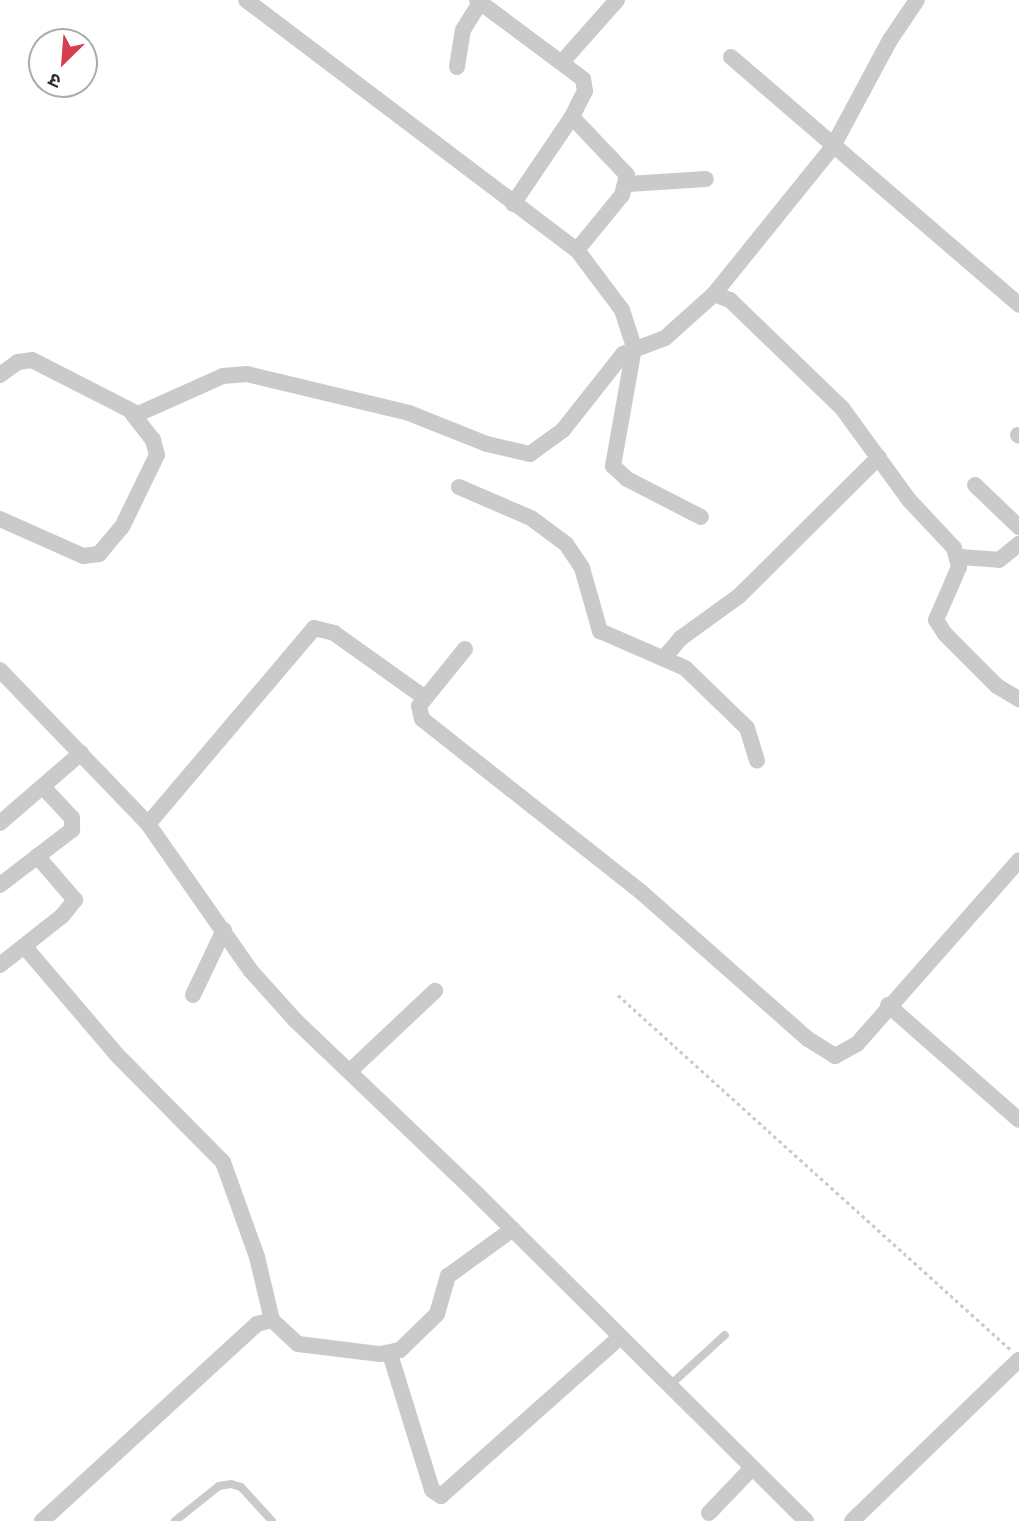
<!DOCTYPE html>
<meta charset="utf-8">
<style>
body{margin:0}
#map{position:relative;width:1019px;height:1521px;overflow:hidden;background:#fff;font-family:"DM Sans","Noto Sans Devanagari",sans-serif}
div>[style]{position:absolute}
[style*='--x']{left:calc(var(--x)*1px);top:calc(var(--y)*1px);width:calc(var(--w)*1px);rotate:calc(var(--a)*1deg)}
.path>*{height:2.5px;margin-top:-1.25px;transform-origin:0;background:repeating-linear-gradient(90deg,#cacaca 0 3.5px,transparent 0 7px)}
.lane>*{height:8px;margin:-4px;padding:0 4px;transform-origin:4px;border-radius:4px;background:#cacaca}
.street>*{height:16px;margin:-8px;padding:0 8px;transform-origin:8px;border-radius:8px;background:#cacaca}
span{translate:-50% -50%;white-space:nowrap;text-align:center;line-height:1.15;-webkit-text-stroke:7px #fff;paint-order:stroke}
.north{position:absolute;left:28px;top:28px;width:70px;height:70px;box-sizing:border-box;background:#fff;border:2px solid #ababab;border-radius:50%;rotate:205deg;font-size:19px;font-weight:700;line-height:28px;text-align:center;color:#2d2d2d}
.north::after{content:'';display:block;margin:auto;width:24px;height:32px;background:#d53e4d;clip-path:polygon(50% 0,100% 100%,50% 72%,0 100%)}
</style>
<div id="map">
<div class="path">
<i style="--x:618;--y:995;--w:530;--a:42.09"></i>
</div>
<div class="lane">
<i style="--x:668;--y:1387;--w:77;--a:-42.4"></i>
<i style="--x:175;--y:1521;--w:56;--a:-38.5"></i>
<i style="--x:219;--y:1486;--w:12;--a:-9"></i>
<i style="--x:231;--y:1484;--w:10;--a:17"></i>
<i style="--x:241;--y:1487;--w:46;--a:47.6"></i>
</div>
<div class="street">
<i style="--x:246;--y:0;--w:415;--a:37.1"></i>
<i style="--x:577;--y:250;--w:75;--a:53.1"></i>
<i style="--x:622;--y:310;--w:40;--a:72"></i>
<i style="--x:634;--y:348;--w:120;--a:100.1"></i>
<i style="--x:613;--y:466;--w:19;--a:43"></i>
<i style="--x:627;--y:479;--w:83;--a:27.2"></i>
<i style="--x:477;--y:0;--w:132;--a:36.7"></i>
<i style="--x:583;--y:79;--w:12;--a:81"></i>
<i style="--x:585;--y:91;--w:29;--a:117"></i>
<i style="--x:572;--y:117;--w:80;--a:46.5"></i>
<i style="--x:627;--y:175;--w:21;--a:104"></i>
<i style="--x:622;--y:195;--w:71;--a:129.3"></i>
<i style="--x:731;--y:57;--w:380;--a:40.7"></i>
<i style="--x:562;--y:62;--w:83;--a:-48.4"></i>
<i style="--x:457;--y:67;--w:37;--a:-81"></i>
<i style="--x:463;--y:30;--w:32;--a:-58"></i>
<i style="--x:628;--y:184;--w:78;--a:-3.7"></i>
<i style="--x:513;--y:204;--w:105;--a:-55.9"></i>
<i style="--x:714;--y:294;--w:188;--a:-51.1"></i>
<i style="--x:832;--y:148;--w:123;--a:-61.8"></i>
<i style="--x:890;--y:40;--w:48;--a:-56"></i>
<i style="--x:0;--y:375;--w:22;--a:-36"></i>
<i style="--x:18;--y:362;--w:14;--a:-8"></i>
<i style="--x:32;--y:360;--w:119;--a:27"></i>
<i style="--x:138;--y:414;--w:93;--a:-24.1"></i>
<i style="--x:223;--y:376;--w:24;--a:-5"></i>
<i style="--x:247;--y:374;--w:167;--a:13.5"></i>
<i style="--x:409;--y:413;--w:84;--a:21.7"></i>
<i style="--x:487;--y:444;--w:44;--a:13.1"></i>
<i style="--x:530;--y:454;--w:41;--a:-36"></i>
<i style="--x:563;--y:430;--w:97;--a:-51.7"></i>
<i style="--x:623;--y:354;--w:45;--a:-20.9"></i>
<i style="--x:665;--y:338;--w:66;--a:-41.9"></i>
<i style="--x:714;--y:294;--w:17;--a:21"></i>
<i style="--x:730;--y:300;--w:156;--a:44"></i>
<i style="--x:842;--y:408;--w:114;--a:53.9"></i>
<i style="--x:909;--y:500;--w:66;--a:46.8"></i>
<i style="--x:954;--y:548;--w:20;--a:75"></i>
<i style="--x:959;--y:567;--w:58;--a:113.5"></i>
<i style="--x:936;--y:620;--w:17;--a:57"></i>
<i style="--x:945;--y:634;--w:74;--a:45"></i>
<i style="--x:997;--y:686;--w:26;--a:31"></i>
<i style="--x:1018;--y:435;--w:1;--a:45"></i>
<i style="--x:975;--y:485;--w:61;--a:43.7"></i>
<i style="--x:459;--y:487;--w:78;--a:23.3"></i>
<i style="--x:531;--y:518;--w:44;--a:36.6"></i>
<i style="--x:566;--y:544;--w:29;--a:56"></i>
<i style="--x:582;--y:568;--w:66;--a:74.1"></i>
<i style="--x:600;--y:631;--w:93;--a:23.5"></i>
<i style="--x:685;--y:668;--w:86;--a:44.1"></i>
<i style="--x:747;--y:728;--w:34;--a:73"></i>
<i style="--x:0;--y:519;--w:91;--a:24"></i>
<i style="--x:83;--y:556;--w:16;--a:-7"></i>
<i style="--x:99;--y:554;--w:35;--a:-50"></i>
<i style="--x:122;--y:527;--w:80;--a:-64.1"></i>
<i style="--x:157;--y:455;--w:16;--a:-105"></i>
<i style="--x:153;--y:440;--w:34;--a:-128"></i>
<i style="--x:960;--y:557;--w:39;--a:4"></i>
<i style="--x:999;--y:560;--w:26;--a:-39"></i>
<i style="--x:465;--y:649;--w:73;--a:128.9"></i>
<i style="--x:419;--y:706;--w:13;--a:77"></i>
<i style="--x:422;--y:719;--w:278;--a:38.3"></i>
<i style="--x:640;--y:891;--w:224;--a:41.4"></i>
<i style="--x:808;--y:1039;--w:32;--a:32"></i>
<i style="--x:835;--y:1056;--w:25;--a:-29"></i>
<i style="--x:857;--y:1044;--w:245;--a:-48.6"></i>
<i style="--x:664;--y:658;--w:26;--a:-50"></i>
<i style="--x:681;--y:638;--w:72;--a:-35.9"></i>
<i style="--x:739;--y:596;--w:197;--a:-44.8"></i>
<i style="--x:0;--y:670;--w:214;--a:46.1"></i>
<i style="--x:148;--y:824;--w:179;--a:55"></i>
<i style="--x:251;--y:971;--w:67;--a:48"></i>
<i style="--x:296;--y:1021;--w:253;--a:43.7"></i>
<i style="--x:479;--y:1196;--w:461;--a:44.8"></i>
<i style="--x:0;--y:823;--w:107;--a:-40.8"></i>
<i style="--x:148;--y:824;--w:257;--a:-49.7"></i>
<i style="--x:314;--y:628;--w:21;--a:14"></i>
<i style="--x:334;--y:633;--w:112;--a:35.5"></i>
<i style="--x:0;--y:885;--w:91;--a:-37.4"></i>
<i style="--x:72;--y:830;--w:12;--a:-90"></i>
<i style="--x:72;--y:818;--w:41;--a:-133"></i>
<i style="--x:24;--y:946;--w:143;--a:49.5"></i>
<i style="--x:117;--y:1055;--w:151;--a:45.3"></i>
<i style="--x:223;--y:1162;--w:101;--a:70.3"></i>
<i style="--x:257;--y:1257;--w:65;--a:76.6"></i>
<i style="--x:0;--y:965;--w:79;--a:-38.3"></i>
<i style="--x:62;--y:916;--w:21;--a:-51"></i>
<i style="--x:75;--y:900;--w:58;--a:-130.8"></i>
<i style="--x:193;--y:995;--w:72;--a:-64.5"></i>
<i style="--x:888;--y:1005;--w:174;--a:41.3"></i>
<i style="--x:350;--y:1071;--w:117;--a:-43.3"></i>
<i style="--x:390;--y:1354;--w:142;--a:72.8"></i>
<i style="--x:432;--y:1490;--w:11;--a:34"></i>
<i style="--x:441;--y:1496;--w:238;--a:-41.6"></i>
<i style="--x:709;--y:1513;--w:61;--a:-46.3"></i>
<i style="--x:42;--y:1521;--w:292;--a:-42.5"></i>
<i style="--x:257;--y:1324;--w:16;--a:-15"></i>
<i style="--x:272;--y:1320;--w:35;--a:43"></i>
<i style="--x:298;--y:1344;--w:83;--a:7"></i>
<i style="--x:380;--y:1354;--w:20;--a:-11"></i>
<i style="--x:400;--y:1350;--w:52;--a:-44.2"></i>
<i style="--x:437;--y:1314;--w:40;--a:-74"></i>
<i style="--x:448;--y:1276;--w:80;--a:-35.9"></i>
<i style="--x:852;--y:1521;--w:232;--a:-44"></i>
</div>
<div class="north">उ</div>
</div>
